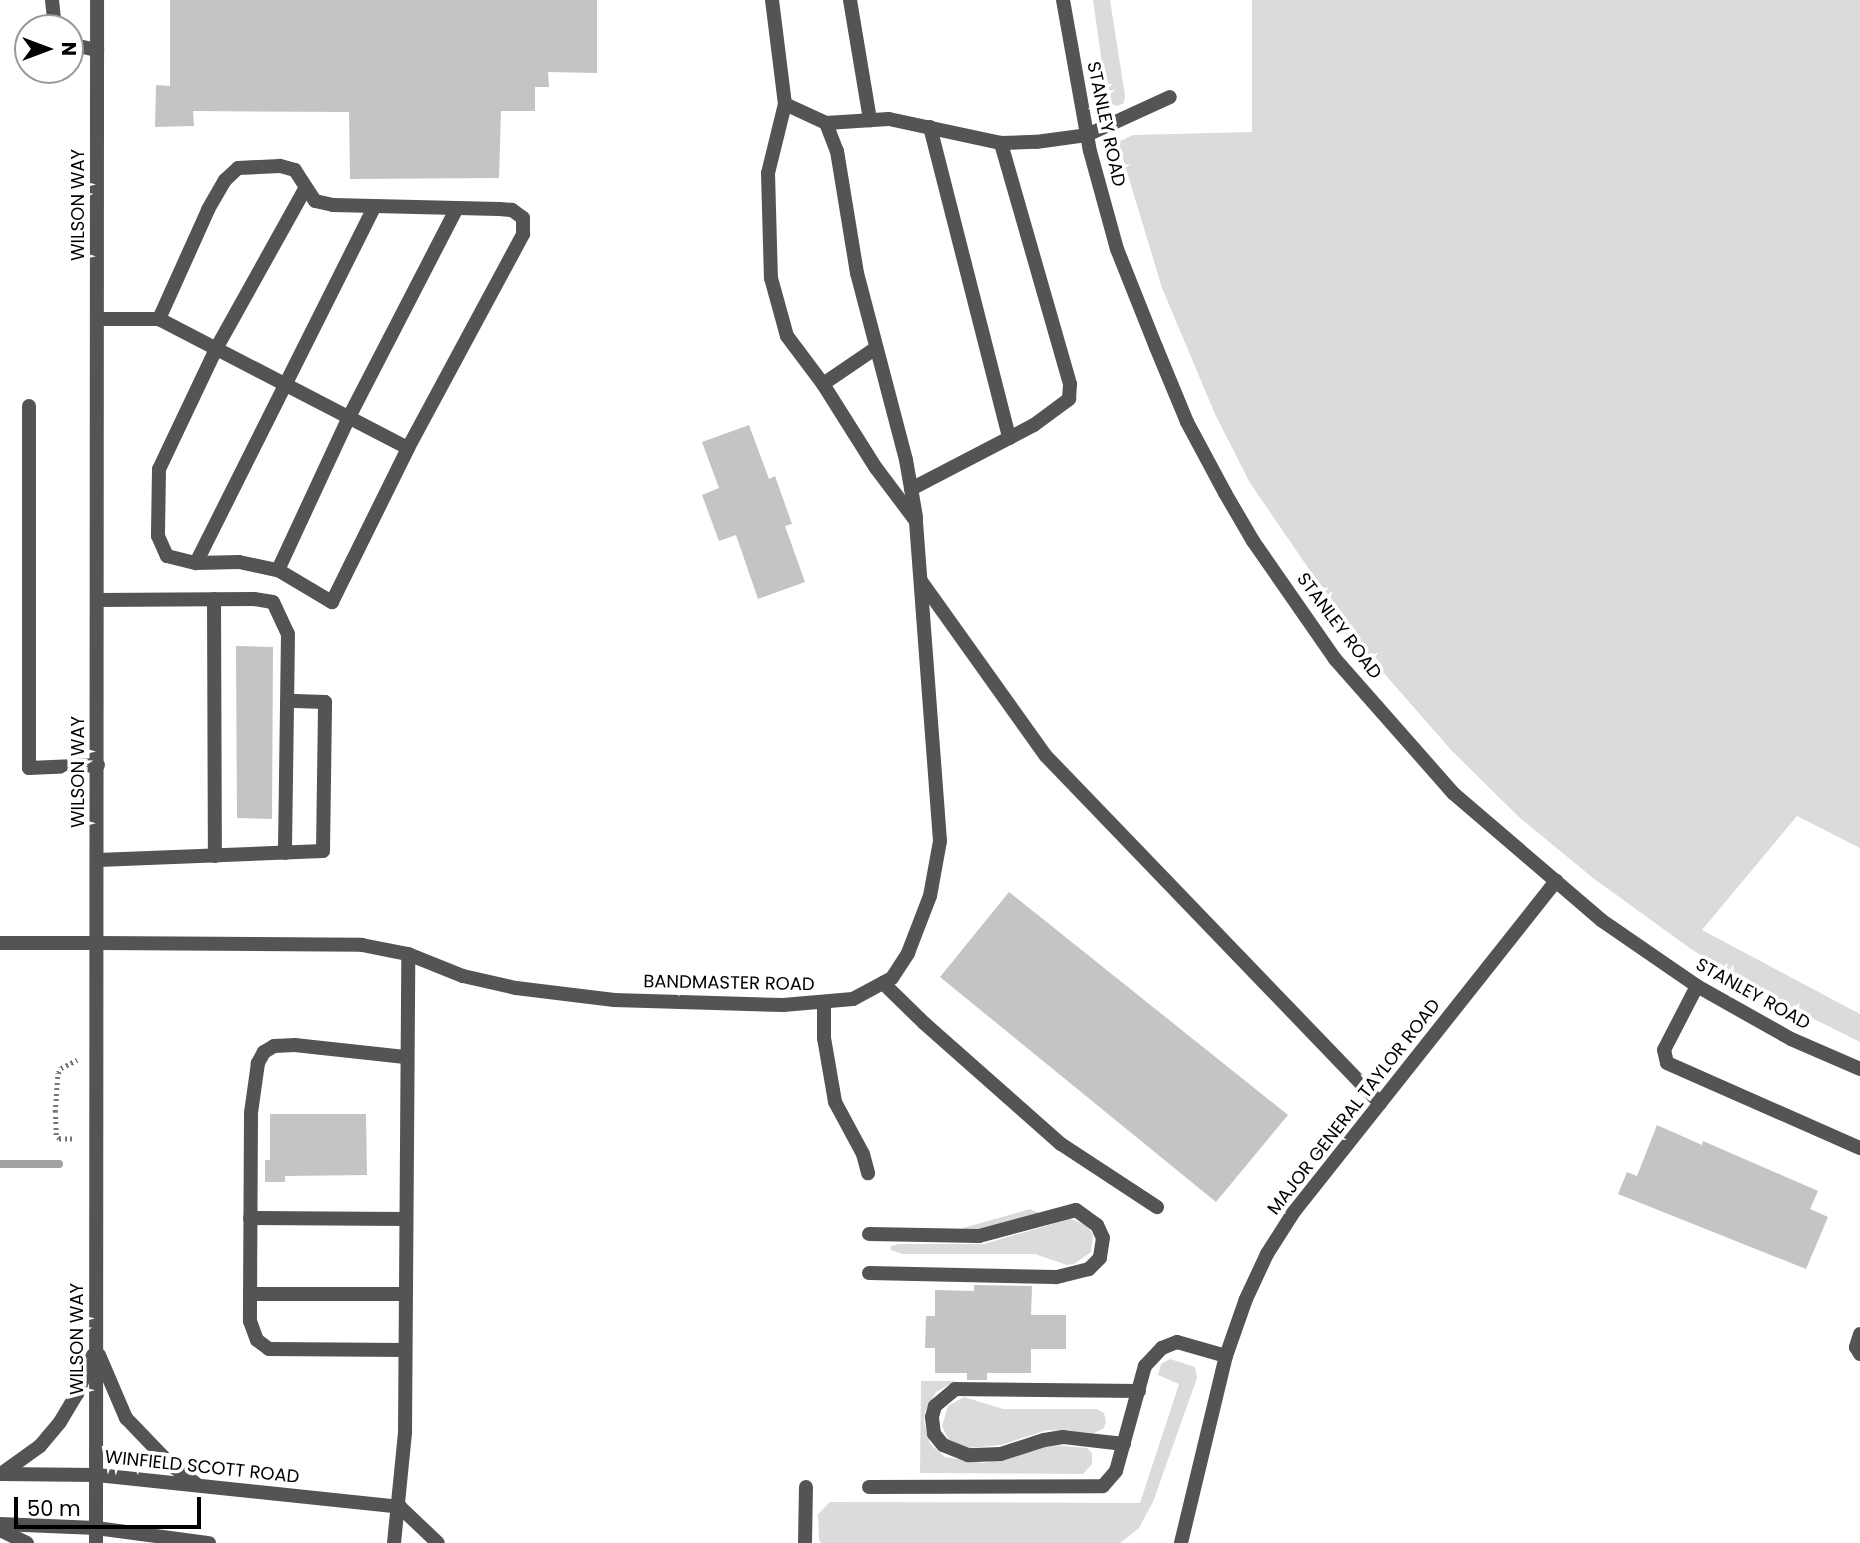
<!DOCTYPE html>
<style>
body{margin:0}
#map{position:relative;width:1860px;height:1543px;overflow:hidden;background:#fff;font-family:Poppins,sans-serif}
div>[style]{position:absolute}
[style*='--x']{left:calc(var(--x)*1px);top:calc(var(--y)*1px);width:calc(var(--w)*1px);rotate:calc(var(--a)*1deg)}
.green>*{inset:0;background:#dbdbdb}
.stream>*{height:8px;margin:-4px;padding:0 4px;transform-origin:4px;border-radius:4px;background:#a2a2a2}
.building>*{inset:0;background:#c4c4c4}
.path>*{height:4.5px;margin-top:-2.25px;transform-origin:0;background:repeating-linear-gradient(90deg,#767676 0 2px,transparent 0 5.5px)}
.service>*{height:14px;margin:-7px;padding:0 7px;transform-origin:7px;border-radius:7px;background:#545454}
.minor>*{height:14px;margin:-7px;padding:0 7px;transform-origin:7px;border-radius:7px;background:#545454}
.tertiary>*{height:14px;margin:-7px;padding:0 7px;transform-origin:7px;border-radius:7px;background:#545454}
span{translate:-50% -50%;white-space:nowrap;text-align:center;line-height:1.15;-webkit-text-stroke:7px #fff;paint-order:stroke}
.street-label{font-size:18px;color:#000}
.north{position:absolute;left:14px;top:14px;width:70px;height:70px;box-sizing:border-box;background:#fff;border:2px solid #999;border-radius:50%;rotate:90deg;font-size:19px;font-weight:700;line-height:28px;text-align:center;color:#000}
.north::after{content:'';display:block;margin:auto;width:24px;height:32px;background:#000;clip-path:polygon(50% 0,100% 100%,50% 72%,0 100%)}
.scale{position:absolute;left:14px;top:1497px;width:187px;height:32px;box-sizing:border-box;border:4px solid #000;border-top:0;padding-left:9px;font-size:21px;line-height:24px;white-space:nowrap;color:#000;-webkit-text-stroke:5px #fff;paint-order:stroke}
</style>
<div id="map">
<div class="green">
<i style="clip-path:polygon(1093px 0,1110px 0,1125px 96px,1124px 103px,1117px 106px,1109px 103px,1106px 91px)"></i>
<i style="clip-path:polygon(1252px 0,1860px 0,1860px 848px,1797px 816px,1702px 930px,1860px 1014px,1860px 1042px,1768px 996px,1691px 949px,1593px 878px,1520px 818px,1452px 751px,1368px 655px,1250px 483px,1215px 414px,1162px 288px,1118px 142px,1133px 135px,1252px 132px)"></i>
<i style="clip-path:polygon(1030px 1209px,1039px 1213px,981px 1229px,965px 1231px,963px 1228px)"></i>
<i style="clip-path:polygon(1070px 1219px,1087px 1225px,1093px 1235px,1091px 1252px,1074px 1264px,1067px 1265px,1035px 1254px,902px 1254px,891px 1250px,891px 1246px,898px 1244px,984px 1244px)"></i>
<i style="clip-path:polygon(1170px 1359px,1195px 1367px,1197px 1378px,1153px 1502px,1139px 1528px,1120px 1543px,821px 1543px,819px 1540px,818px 1514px,830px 1502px,1140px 1503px,1179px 1384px,1158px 1375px,1161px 1364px)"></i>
<i style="clip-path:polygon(921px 1381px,956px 1381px,936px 1392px,925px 1412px,924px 1422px,930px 1444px,945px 1457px,984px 1463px,1052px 1445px,1065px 1446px,1087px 1448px,1092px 1453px,1092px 1464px,1083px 1474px,920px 1473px)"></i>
<i style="clip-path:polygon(964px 1397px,1003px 1409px,1097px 1409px,1104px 1413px,1106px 1422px,1104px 1428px,1094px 1433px,1047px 1430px,1001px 1445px,967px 1448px,949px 1441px,942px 1426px,948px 1406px)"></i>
</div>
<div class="stream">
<i style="--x:0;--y:1164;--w:59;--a:0"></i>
</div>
<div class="building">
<i style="clip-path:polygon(170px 0,597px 0,597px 73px,548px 72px,549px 87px,535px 87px,535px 111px,501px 111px,499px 178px,350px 179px,349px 112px,193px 111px,194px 126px,155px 127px,156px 85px,170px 86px)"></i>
<i style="clip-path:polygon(749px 425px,769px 479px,775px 476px,792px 524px,785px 526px,805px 582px,758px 599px,736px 535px,719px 541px,702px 495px,719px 488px,702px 442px)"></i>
<i style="clip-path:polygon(236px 646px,273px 647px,272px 819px,237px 818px)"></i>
<i style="clip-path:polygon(1009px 892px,1288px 1115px,1216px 1202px,940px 977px)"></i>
<i style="clip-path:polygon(270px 1114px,366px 1114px,367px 1175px,285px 1176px,285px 1182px,265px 1182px,265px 1160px,270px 1160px)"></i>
<i style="clip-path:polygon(1657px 1125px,1702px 1145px,1703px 1141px,1818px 1191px,1810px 1209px,1828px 1217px,1806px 1269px,1618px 1194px,1627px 1172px,1637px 1176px)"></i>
<i style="clip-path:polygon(974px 1285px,1032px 1286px,1031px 1315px,1066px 1315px,1066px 1349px,1031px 1349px,1031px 1373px,987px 1373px,987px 1380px,967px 1380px,967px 1373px,935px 1373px,935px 1348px,925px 1348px,926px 1316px,935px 1316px,935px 1290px,974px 1291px)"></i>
</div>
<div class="path">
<i style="--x:72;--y:1139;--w:13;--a:180"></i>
<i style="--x:59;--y:1139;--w:5;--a:-127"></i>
<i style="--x:56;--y:1135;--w:23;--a:-92"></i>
<i style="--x:55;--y:1112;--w:39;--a:-86"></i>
<i style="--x:58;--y:1073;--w:6;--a:-59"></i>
<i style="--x:61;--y:1068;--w:18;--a:-27"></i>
</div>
<div class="service">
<i style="--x:52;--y:0;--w:28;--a:84"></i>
<i style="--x:772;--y:0;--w:105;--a:82.9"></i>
<i style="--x:785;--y:104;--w:71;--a:103.8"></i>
<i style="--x:768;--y:173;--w:105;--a:88.4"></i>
<i style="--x:771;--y:278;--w:60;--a:74.6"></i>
<i style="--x:787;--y:336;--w:60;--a:53.1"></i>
<i style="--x:823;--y:384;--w:99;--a:57.8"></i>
<i style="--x:876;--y:468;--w:66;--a:53"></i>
<i style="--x:850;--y:0;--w:122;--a:80.5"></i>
<i style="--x:70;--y:44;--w:28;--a:13"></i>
<i style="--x:785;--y:104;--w:45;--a:24.9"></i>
<i style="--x:826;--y:123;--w:30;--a:69"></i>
<i style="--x:837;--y:151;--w:124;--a:80.7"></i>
<i style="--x:857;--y:273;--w:193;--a:75.3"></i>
<i style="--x:906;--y:460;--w:58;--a:80"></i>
<i style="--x:826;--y:123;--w:63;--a:-3.6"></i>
<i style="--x:889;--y:119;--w:115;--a:12.1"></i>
<i style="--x:1001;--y:143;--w:35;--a:-2"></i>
<i style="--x:1036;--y:142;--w:51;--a:-7.8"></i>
<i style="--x:1087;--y:135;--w:91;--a:-24.6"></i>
<i style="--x:930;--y:127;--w:321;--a:75.7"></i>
<i style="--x:305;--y:189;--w:181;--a:119.1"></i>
<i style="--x:217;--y:347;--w:135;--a:115.4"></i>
<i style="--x:159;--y:469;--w:67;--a:90.9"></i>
<i style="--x:158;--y:536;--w:22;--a:66"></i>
<i style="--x:167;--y:556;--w:30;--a:14"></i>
<i style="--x:196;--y:563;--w:43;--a:-1.3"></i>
<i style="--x:239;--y:562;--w:40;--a:12"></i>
<i style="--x:278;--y:570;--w:63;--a:30.7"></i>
<i style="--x:332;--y:602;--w:172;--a:-63.7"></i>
<i style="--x:97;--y:319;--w:62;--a:0"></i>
<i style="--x:159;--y:319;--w:280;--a:27.4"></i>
<i style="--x:408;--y:448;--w:243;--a:-61.7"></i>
<i style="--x:523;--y:234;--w:16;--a:-90"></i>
<i style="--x:523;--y:218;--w:14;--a:-144"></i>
<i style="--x:512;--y:210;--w:13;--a:-176"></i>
<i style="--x:499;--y:209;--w:166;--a:-178.6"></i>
<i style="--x:333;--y:205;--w:18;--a:-167"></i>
<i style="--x:315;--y:201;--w:37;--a:-123"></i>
<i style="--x:295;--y:170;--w:16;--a:-165"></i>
<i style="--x:280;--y:166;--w:42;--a:177.3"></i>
<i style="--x:238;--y:168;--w:18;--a:137"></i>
<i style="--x:225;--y:180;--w:34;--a:120"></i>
<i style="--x:208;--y:210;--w:120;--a:114.2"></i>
<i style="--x:823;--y:384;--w:64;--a:-34.2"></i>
<i style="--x:29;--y:406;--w:362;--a:90"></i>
<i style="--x:29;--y:768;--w:69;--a:-2.5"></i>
<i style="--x:911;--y:489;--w:139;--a:-27.5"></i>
<i style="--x:1034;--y:425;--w:44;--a:-36.6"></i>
<i style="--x:1069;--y:399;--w:15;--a:-86"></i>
<i style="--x:1070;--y:384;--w:251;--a:-106"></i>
<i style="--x:196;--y:563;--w:399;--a:-63.4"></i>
<i style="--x:278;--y:570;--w:169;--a:-65.1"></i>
<i style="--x:349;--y:417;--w:235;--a:-62.7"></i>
<i style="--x:921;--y:581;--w:215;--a:54.5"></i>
<i style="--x:1046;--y:756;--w:482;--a:46.1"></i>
<i style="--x:214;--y:599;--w:257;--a:89.8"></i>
<i style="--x:97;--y:600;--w:157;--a:-0.4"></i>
<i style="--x:254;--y:599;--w:19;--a:9"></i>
<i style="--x:273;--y:602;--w:35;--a:65"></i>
<i style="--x:288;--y:634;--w:219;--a:90.8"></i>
<i style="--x:98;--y:860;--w:225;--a:-2.3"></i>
<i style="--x:323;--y:851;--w:149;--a:-89.2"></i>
<i style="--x:325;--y:702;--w:37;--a:-178"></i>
<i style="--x:0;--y:943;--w:98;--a:0"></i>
<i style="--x:883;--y:983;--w:57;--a:44.3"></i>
<i style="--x:924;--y:1023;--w:183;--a:41.5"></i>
<i style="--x:1061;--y:1144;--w:115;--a:33.3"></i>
<i style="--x:1697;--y:986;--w:72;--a:117.3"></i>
<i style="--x:1664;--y:1050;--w:13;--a:77"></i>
<i style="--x:1667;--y:1063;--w:211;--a:23.8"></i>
<i style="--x:405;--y:1057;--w:111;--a:-173.8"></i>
<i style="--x:295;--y:1045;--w:21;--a:177"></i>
<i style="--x:274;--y:1046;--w:12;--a:149"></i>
<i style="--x:264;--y:1052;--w:13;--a:119"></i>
<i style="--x:258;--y:1063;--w:50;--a:98"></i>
<i style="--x:251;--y:1113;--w:208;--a:90.3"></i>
<i style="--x:250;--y:1321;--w:20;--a:70"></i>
<i style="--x:257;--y:1340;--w:15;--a:37"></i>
<i style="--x:269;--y:1349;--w:136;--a:0.4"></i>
<i style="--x:250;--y:1218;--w:155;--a:0.4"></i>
<i style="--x:869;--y:1234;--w:110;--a:1"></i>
<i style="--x:979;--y:1236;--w:100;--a:-15"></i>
<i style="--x:1076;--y:1210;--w:26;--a:36"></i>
<i style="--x:1097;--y:1225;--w:14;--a:65"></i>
<i style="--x:1103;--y:1238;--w:20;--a:99"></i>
<i style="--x:1100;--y:1258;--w:16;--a:135"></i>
<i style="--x:1089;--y:1269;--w:34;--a:166"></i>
<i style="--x:1056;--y:1277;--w:187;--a:-178.8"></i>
<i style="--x:250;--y:1294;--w:155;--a:0"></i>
<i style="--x:1860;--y:1334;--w:14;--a:107"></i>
<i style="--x:1856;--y:1347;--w:8;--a:60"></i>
<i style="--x:1124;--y:1444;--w:61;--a:-173.5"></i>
<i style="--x:1063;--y:1437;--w:19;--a:171"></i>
<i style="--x:1044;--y:1440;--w:45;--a:162"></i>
<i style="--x:1001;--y:1454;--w:33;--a:178"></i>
<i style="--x:968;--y:1455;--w:27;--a:-158"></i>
<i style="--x:943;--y:1445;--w:14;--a:-129"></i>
<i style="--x:934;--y:1434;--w:17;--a:-97"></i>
<i style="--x:932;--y:1417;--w:11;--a:-75"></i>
<i style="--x:935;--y:1406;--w:26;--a:-40"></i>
<i style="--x:955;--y:1389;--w:184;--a:0.6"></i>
</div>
<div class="minor">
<i style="--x:98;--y:943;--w:264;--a:0.4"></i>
<i style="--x:362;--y:945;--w:47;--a:11.1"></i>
<i style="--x:408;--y:954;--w:59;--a:21.8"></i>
<i style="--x:463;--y:976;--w:54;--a:12.8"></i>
<i style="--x:516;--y:988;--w:99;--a:7"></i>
<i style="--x:614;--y:1000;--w:169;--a:1.7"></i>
<i style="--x:783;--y:1005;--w:70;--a:-4.9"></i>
<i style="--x:853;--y:999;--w:44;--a:-28.3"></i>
<i style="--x:892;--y:978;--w:30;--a:-57"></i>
<i style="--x:908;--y:953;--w:61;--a:-68.9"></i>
<i style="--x:930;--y:896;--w:56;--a:-79.7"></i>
<i style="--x:940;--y:841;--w:321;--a:-94.3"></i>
<i style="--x:824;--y:1003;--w:35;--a:90"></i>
<i style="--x:824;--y:1038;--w:65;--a:80.2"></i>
<i style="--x:835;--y:1102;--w:59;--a:61.7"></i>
<i style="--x:863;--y:1154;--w:20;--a:75"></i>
<i style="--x:869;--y:1487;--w:234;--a:-0.2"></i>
<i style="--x:1103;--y:1486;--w:20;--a:-49"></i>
<i style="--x:1116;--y:1471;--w:109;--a:-74.6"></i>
<i style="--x:1145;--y:1366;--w:25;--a:-47"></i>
<i style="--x:1162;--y:1348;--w:16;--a:-22"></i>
<i style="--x:1177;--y:1342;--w:51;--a:15.9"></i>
<i style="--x:394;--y:1543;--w:112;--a:-84.3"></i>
<i style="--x:405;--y:1432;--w:478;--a:-89.6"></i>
<i style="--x:1181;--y:1543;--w:192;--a:-76.5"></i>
<i style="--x:1226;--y:1356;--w:60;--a:-70.7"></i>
<i style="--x:1246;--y:1299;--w:50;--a:-65"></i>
<i style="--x:1267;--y:1254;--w:49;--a:-57.6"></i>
<i style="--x:1293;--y:1213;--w:424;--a:-51.6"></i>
</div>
<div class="tertiary">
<i style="--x:1063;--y:0;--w:153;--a:79.9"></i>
<i style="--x:1090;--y:151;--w:102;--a:74.6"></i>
<i style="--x:1117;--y:249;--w:105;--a:68.3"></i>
<i style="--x:1156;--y:347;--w:81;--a:67.5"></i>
<i style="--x:1187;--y:422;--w:81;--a:61.8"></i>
<i style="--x:1225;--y:493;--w:56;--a:59.7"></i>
<i style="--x:1253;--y:541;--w:144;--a:55.2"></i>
<i style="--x:1335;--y:659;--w:179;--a:48.6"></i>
<i style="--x:1453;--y:793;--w:195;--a:40.6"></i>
<i style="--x:1601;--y:920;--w:116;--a:34.5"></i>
<i style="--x:1697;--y:986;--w:108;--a:29.4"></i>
<i style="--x:1791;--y:1039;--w:75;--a:23.5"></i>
<i style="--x:99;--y:1355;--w:69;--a:66.8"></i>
<i style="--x:126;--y:1418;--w:65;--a:46.2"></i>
<i style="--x:171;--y:1465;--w:31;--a:37"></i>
<i style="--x:0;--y:1474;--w:97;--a:0.6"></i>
<i style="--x:97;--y:1475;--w:305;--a:6"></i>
<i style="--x:400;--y:1507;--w:52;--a:43.5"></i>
<i style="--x:1;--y:1474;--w:48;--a:-35.7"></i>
<i style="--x:40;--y:1446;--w:31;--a:-50"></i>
<i style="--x:60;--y:1422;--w:33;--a:-59"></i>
<i style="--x:77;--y:1394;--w:42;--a:-67.7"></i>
<i style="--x:0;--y:1524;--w:96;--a:2.4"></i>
<i style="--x:96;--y:1528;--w:114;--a:7.6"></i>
<i style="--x:0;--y:1530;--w:30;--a:26"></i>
<i style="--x:96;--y:1543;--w:1543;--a:-89.96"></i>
<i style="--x:805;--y:1543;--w:56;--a:-89"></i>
</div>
<div class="street-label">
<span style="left:1106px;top:124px;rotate:78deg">STANLEY ROAD</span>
<span style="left:78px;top:205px;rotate:-90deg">WILSON WAY</span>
<span style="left:1339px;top:626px;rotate:53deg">STANLEY ROAD</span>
<span style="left:78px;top:772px;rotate:-90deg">WILSON WAY</span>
<span style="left:729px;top:983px;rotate:1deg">BANDMASTER ROAD</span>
<span style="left:1753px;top:994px;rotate:29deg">STANLEY ROAD</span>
<span style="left:1354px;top:1107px;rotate:-52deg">MAJOR GENERAL TAYLOR ROAD</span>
<span style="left:77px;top:1339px;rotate:-90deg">WILSON WAY</span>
<span style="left:202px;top:1467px;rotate:6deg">WINFIELD SCOTT ROAD</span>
</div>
<div class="north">N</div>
<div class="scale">50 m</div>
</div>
